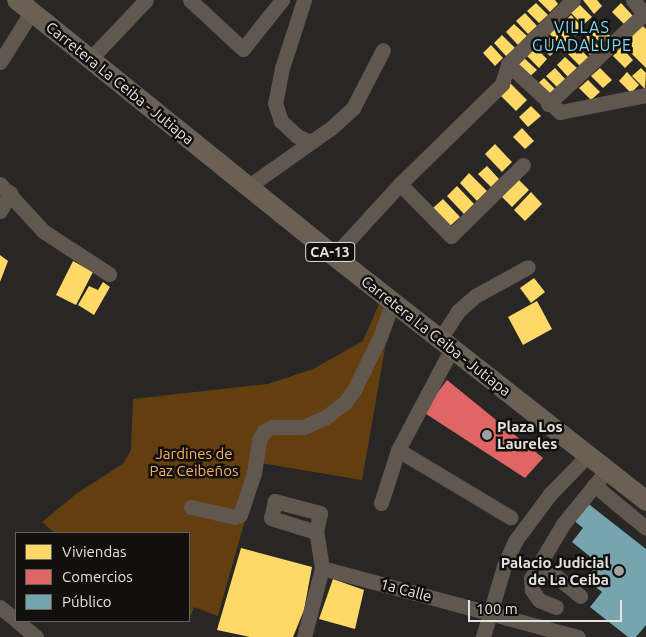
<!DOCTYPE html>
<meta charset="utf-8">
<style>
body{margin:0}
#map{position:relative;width:646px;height:637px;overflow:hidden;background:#282726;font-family:Ubuntu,sans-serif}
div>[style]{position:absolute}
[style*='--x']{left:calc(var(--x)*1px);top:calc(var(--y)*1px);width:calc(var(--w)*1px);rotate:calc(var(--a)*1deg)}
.green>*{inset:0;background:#633f10}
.homes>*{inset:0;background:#ffd966}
.shops>*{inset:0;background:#e06666}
.public>*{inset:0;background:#76a5af}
.minor>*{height:15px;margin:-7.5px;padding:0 7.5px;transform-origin:7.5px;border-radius:7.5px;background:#60574f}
.major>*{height:20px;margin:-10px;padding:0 10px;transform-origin:10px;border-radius:10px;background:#6a6054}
.dots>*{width:14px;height:14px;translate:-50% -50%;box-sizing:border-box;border:2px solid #11100f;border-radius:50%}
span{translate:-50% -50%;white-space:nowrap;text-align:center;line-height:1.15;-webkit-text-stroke:5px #11100f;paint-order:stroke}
.shield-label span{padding:1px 4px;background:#11100f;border:1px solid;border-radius:4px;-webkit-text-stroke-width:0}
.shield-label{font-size:14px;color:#e4e3e2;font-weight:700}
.street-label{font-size:15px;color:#e4e3e2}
.poi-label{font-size:15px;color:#e4e3e2;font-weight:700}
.left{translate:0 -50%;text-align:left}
.right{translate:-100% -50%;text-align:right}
.park-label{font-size:15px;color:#fab262}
.neighbourhood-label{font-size:16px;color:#76d9f4;letter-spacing:1px}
.legend{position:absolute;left:15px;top:532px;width:175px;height:90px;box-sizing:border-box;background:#11100f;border:1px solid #656463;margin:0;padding:6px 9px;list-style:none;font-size:15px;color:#e4e3e2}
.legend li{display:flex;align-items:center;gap:10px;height:25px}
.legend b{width:25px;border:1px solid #656463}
.scale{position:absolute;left:468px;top:600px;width:154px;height:22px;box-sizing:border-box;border:2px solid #e4e3e2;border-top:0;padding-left:6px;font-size:15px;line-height:18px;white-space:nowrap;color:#e4e3e2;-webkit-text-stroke:4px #11100f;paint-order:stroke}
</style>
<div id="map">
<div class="green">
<i style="clip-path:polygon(379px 304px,391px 314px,362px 480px,261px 463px,218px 616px,194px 607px,189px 621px,189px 533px,55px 533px,42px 522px,76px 494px,124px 463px,131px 450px,133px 399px,268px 384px,313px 369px,363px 341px)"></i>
</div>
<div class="homes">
<i style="clip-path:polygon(538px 0,555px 0,558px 4px,550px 12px)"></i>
<i style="clip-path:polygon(583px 0,597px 0,602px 6px,594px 14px)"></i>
<i style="clip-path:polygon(536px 3px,548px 15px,539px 23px,527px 11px)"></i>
<i style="clip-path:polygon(621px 3px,633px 16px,624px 24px,612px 12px)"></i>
<i style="clip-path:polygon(580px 5px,592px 17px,583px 25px,571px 13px)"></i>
<i style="clip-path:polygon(525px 13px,537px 26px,528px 34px,516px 21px)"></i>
<i style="clip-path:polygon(571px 15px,583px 28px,575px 36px,563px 23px)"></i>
<i style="clip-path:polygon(598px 23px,610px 36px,602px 44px,589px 32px)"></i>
<i style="clip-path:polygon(514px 24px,527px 36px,518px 45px,506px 32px)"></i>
<i style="clip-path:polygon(557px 25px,570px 37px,561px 46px,549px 33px)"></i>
<i style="clip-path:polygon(643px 26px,646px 29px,646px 68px,622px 44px)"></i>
<i style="clip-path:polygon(502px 35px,515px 48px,506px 56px,494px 43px)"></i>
<i style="clip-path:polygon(547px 35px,559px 48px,550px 56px,538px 44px)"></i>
<i style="clip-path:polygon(588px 35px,600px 48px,591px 56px,579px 43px)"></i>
<i style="clip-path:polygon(491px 45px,503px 58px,495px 66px,483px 53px)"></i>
<i style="clip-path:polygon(577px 46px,589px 58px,581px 67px,568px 54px)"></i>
<i style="clip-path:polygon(535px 47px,547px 59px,539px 68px,526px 55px)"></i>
<i style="clip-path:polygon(621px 47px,633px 60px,625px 68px,613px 56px)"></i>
<i style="clip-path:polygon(565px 57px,578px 69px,569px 78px,557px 65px)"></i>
<i style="clip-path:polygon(524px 58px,537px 70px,528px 78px,516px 66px)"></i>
<i style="clip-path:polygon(555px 68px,567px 81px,559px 89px,546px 76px)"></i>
<i style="clip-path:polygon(600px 68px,612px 80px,603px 88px,591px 76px)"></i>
<i style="clip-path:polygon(641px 68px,646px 73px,645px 89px,632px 76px)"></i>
<i style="clip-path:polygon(627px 72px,639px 85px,631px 93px,619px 81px)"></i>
<i style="clip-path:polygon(544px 78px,556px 90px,548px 99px,535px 86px)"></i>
<i style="clip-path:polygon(588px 80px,600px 92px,591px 100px,579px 88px)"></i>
<i style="clip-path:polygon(510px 83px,527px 100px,516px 111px,499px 94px)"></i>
<i style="clip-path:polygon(531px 106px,541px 116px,528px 127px,519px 117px)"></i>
<i style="clip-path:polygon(522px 128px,534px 141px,525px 149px,513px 137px)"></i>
<i style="clip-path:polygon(495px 144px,512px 162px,502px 172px,485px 154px)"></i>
<i style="clip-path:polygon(487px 166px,499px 179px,491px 187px,478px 174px)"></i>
<i style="clip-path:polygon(469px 173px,487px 191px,477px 201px,460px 183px)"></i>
<i style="clip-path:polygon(518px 179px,529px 190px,512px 207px,501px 196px)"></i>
<i style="clip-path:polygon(457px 186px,474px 204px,464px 214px,447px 196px)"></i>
<i style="clip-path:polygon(531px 192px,542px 204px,525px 221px,514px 210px)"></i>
<i style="clip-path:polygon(443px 199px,460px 217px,450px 226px,433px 208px)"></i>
<i style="clip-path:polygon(0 255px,8px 261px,0 282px)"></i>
<i style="clip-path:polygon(73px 261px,93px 272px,76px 305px,56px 295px)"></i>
<i style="clip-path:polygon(534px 278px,545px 292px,531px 303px,520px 288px)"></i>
<i style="clip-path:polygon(103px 282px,110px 287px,94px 315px,78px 305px,89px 286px,98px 290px)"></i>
<i style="clip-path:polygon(537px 301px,552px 329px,523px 345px,508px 317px)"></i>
<i style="clip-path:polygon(241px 548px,312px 567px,304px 610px,293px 637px,250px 637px,217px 630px)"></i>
<i style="clip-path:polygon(333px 579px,364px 590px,355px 629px,319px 619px)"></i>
</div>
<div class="shops">
<i style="clip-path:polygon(447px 380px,543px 458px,525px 478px,423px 412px)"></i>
</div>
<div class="public">
<i style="clip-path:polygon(586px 502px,646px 549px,646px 625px,636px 637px,628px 637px,590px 607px,602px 592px,585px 579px,598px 563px,572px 542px,583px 528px,572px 519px)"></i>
</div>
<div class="minor">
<i style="--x:190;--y:0;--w:72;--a:42.8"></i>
<i style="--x:243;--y:49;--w:63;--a:-51.5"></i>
<i style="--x:304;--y:0;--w:71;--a:107.9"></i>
<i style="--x:282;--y:68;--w:36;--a:101"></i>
<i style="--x:275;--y:103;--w:19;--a:72"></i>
<i style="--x:281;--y:121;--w:22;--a:43"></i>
<i style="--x:297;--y:136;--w:14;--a:25"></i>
<i style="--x:633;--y:0;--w:21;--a:51"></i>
<i style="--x:90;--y:59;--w:81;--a:-46.5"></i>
<i style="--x:0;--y:62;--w:60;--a:-57.9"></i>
<i style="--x:508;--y:64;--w:71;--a:42.7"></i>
<i style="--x:560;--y:112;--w:88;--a:-11.2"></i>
<i style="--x:548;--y:104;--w:134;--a:-43.2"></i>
<i style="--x:0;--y:184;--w:64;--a:47.5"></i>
<i style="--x:43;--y:231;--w:79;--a:33.1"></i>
<i style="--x:400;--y:184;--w:73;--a:45.6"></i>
<i style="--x:451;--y:236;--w:101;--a:-44.6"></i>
<i style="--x:249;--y:186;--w:100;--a:-35.3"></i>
<i style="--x:331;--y:128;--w:30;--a:-42"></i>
<i style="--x:353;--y:108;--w:65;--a:-62.7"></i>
<i style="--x:0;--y:211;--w:21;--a:-61"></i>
<i style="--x:334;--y:256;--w:98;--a:-47.5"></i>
<i style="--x:400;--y:184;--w:143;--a:-44.4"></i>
<i style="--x:502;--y:84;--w:21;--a:-73"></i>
<i style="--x:508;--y:64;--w:91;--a:-44.6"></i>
<i style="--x:440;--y:339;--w:33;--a:-57"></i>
<i style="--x:458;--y:311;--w:23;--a:-41"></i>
<i style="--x:475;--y:296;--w:60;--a:-28.7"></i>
<i style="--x:398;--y:450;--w:115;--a:-62.1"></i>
<i style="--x:594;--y:485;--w:67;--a:39.6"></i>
<i style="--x:381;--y:503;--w:56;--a:-72.2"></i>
<i style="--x:398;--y:450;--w:131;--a:30.9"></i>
<i style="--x:191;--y:507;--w:45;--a:12.8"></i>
<i style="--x:235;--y:517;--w:5;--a:-22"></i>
<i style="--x:240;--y:515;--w:44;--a:-71.6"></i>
<i style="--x:254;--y:473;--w:33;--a:-81"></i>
<i style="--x:259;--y:440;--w:10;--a:-61"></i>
<i style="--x:264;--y:431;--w:9;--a:-27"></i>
<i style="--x:272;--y:427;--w:31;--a:0"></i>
<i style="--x:303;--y:427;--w:25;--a:-23"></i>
<i style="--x:326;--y:417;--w:24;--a:-38"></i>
<i style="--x:345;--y:402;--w:15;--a:-53"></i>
<i style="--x:354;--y:390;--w:59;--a:-63.9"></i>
<i style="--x:380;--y:337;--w:37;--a:-70"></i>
<i style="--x:540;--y:563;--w:52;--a:39.5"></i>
<i style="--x:322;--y:568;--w:265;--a:15.1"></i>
<i style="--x:0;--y:607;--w:21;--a:39"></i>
<i style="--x:556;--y:607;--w:18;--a:-158"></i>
<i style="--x:539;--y:600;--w:12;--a:-125"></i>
<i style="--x:532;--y:590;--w:12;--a:-95"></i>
<i style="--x:531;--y:578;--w:63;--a:-59.3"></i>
<i style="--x:563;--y:524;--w:70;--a:-50.8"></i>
<i style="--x:17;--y:621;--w:25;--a:40"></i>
<i style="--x:304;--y:637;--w:71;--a:-75.4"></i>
<i style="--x:322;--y:568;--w:36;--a:-99"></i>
<i style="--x:316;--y:532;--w:19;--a:-78"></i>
<i style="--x:320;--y:513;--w:47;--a:-165.1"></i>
<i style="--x:275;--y:501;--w:17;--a:103"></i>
<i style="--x:271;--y:518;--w:47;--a:17.3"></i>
<i style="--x:483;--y:637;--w:74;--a:-73.5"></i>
<i style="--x:504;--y:566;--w:27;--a:-66"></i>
<i style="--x:515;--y:541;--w:59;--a:-53.3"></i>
<i style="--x:550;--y:494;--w:54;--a:-45.7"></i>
</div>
<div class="major">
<i style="--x:17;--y:0;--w:407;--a:38.9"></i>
<i style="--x:334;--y:256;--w:397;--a:38.1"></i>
</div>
<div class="dots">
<i style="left:487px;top:435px;background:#a2a1a0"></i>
<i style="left:619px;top:571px;background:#a2a1a0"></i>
</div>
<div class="shield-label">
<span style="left:330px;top:252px">CA-13</span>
</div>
<div class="street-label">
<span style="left:120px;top:83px;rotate:39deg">Carretera La Ceiba - Jutiapa</span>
<span style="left:436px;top:336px;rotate:38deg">Carretera La Ceiba - Jutiapa</span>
<span style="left:406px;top:590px;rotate:15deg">1a Calle</span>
</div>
<div class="poi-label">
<span class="left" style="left:497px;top:435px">Plaza Los<br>Laureles</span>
<span class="right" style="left:609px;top:571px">Palacio Judicial<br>de La Ceiba</span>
</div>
<div class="park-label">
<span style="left:194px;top:462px">Jardines de<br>Paz Ceibeños</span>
</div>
<div class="neighbourhood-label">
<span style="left:582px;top:36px">VILLAS<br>GUADALUPE</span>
</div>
<ul class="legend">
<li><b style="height:14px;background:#ffd966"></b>Viviendas</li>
<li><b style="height:14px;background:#e06666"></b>Comercios</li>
<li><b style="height:14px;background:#76a5af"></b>Público</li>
</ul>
<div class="scale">100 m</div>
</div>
